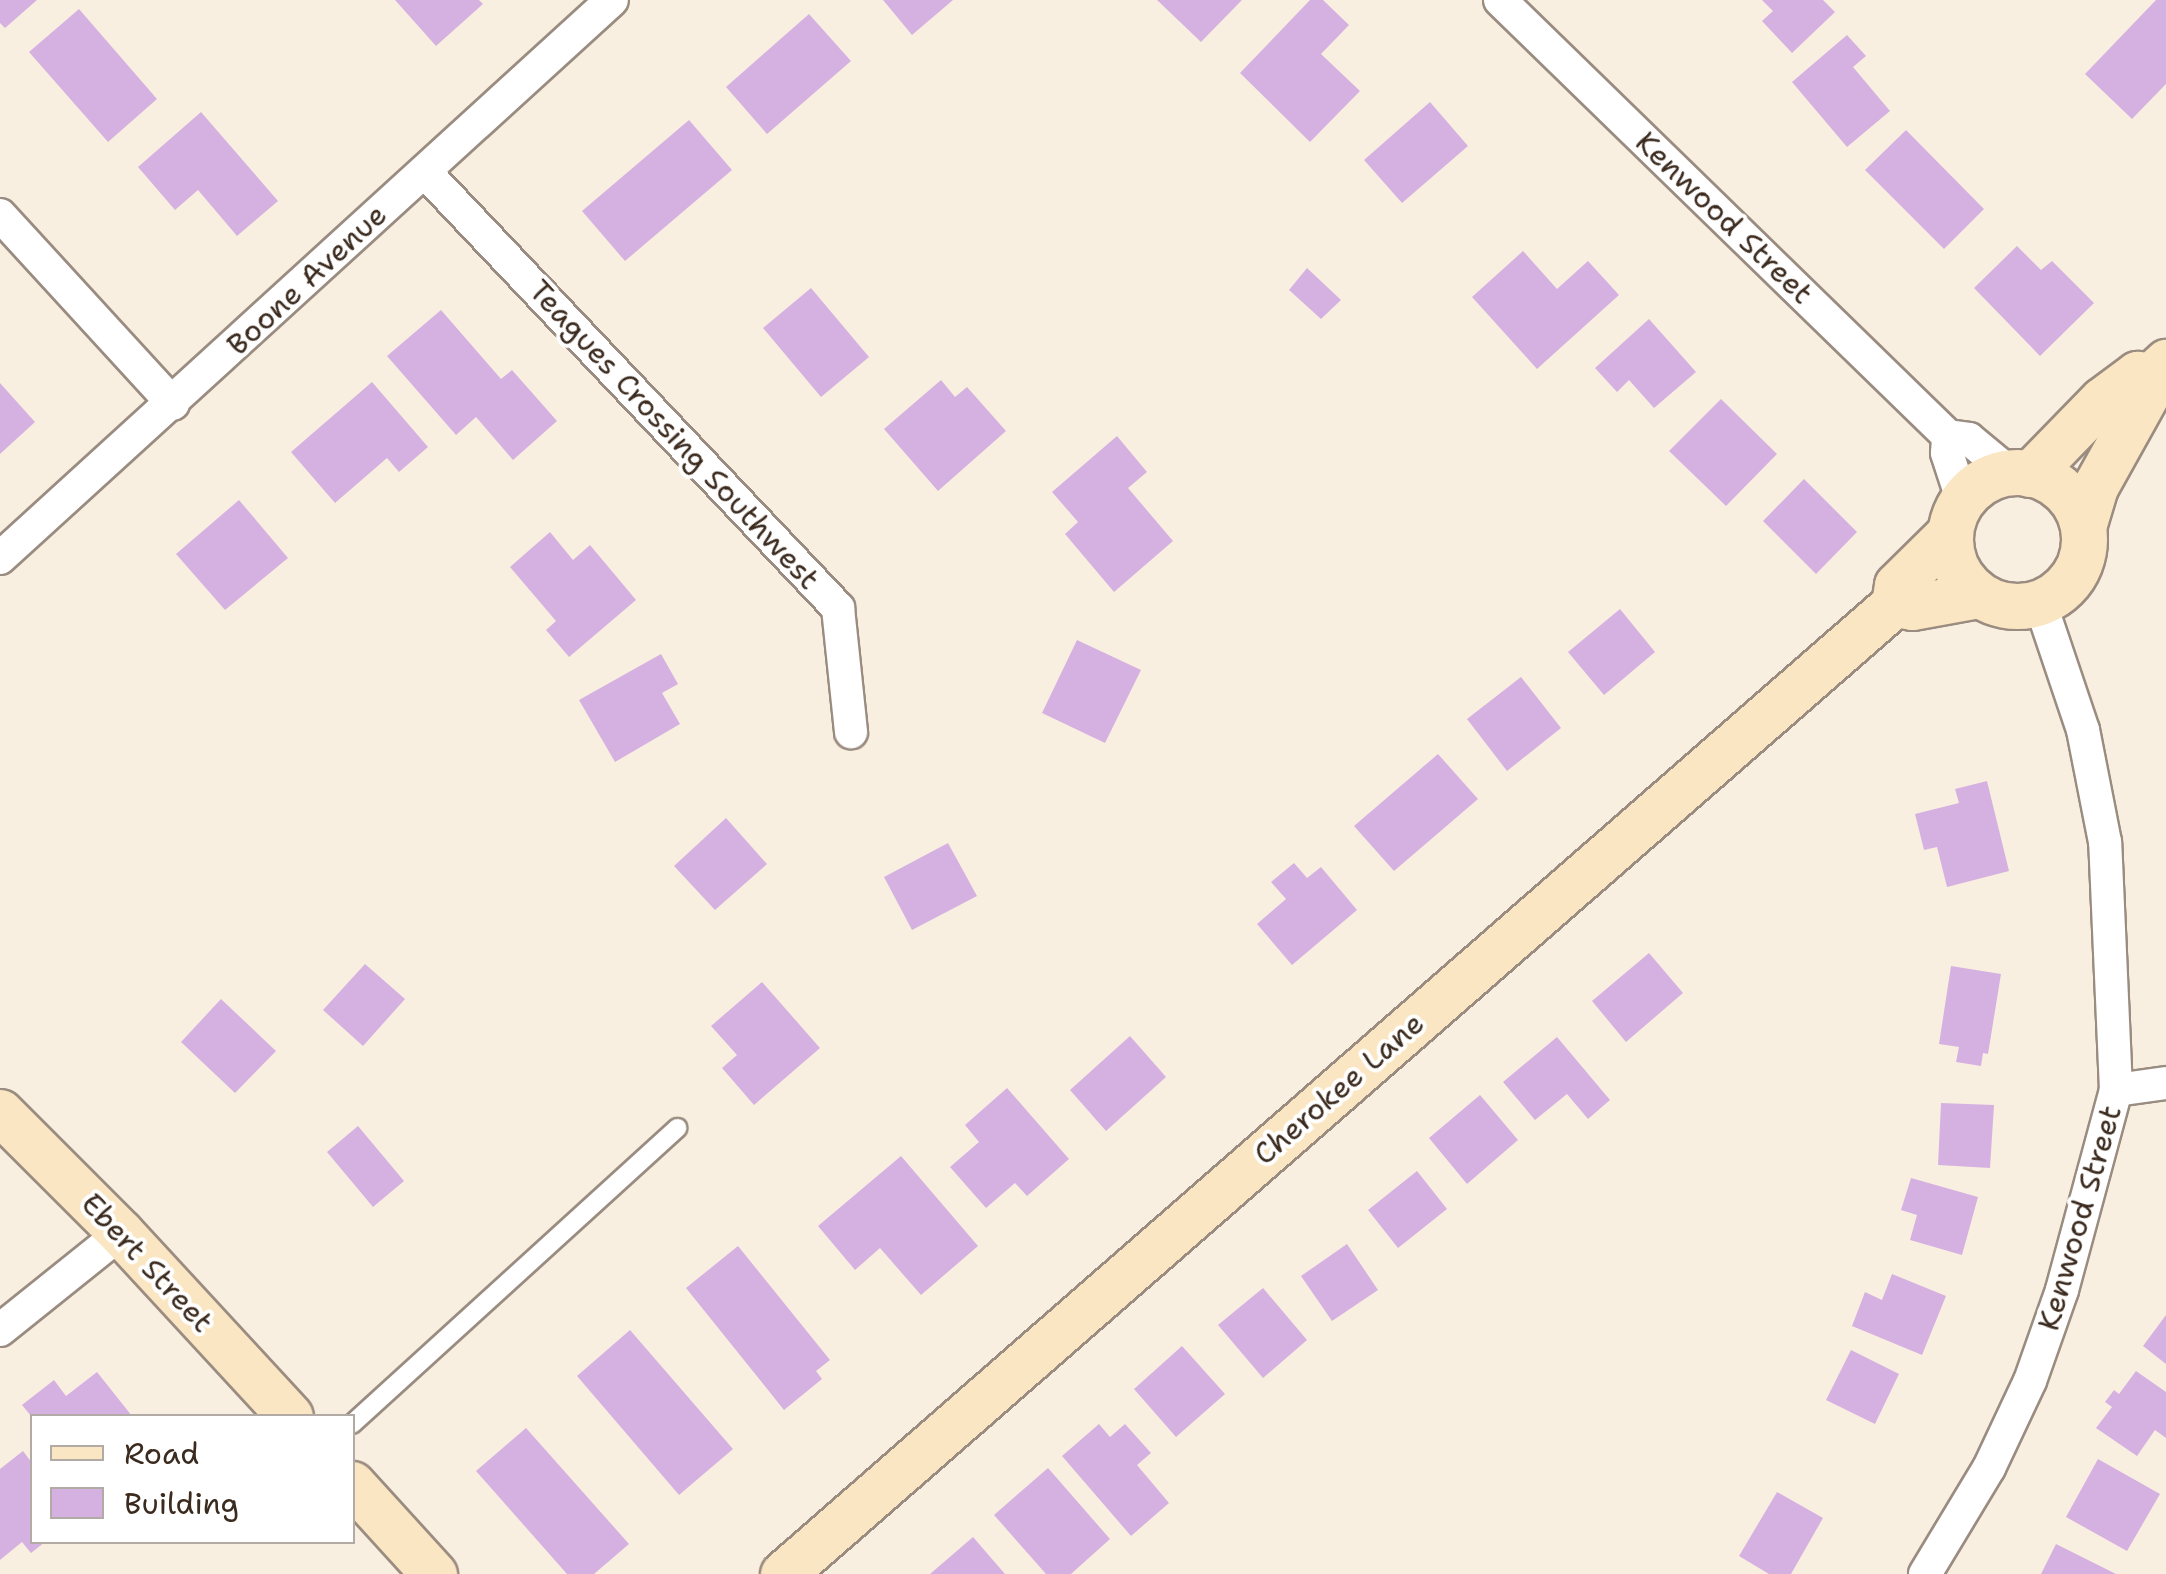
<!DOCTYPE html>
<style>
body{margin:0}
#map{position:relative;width:2166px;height:1574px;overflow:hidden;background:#f9efe1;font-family:"Shantell Sans",sans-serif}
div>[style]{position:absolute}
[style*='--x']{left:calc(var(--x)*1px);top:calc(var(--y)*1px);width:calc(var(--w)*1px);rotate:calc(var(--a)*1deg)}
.building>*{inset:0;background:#d5b1e1}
.roads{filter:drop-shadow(2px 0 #9a8c80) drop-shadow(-2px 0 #9a8c80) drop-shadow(0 2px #9a8c80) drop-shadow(0 -2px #9a8c80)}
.lane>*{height:18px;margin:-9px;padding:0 9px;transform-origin:9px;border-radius:9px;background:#fff}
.street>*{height:32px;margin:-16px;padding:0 16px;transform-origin:16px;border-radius:16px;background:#fff}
.secondary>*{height:45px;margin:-22.5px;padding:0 22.5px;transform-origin:22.5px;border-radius:22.5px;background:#fbe6c3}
.secondary>.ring{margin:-22.5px;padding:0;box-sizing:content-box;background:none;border:45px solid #fbe6c3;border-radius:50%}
span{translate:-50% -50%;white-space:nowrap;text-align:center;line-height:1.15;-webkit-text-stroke:8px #fff;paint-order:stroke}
.street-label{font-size:30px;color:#3b2a1e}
.legend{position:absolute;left:30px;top:1414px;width:325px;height:130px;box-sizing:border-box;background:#fff;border:2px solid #b1aaa5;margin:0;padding:12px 18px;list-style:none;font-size:30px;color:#3b2a1e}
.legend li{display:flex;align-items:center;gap:20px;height:50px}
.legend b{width:50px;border:2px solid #b1aaa5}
</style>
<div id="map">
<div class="building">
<i style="clip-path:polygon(0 0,37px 0,5px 28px,0 23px)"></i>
<i style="clip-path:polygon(395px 0,479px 0,483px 4px,436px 46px)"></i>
<i style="clip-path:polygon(883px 0,953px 0,912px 35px)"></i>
<i style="clip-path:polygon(1157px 0,1242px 0,1201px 42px)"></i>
<i style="clip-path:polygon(1310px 0,1323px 0,1349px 25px,1321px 54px,1360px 91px,1310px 142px,1240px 73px)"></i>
<i style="clip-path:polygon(1762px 0,1823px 0,1835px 12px,1792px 53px,1762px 21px,1773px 11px)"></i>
<i style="clip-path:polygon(2156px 0,2166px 0,2166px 84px,2132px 119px,2085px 74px)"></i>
<i style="clip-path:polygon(79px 9px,157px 99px,108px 142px,29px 52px)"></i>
<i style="clip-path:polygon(809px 14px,851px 61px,767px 134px,726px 87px)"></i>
<i style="clip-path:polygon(1847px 35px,1866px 56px,1853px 67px,1890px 111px,1847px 147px,1792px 82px)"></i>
<i style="clip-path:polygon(1430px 102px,1468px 146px,1402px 203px,1364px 160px)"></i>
<i style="clip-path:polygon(201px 112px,278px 201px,237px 236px,198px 190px,175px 210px,138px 167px)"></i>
<i style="clip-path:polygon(689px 120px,732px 170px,625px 261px,582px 211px)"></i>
<i style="clip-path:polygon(1906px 130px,1984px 209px,1944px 249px,1865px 170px)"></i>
<i style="clip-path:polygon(2017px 246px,2041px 270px,2052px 261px,2094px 303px,2040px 356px,1974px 288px)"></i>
<i style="clip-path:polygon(1523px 251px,1557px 289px,1588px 261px,1619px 295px,1537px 369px,1472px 297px)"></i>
<i style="clip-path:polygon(1307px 268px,1341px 300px,1321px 319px,1289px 290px)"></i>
<i style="clip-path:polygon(811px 288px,869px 357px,821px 397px,763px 328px)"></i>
<i style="clip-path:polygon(441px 310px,501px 379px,512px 370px,557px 421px,513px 460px,476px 417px,456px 435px,387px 356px)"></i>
<i style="clip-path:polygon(1649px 319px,1696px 372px,1654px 408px,1629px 380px,1617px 392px,1595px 368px)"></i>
<i style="clip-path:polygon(941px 380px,955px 397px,967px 387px,1006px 431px,938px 491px,884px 429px)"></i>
<i style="clip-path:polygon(372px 382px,428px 447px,399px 472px,387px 458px,335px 503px,291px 452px)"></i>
<i style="clip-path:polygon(0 383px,35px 422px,0 454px)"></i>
<i style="clip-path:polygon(1721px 399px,1777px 454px,1726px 506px,1669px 451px)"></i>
<i style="clip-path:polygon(1117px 436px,1147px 472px,1128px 488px,1173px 541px,1114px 592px,1065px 534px,1078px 522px,1052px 492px)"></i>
<i style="clip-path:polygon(1804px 479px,1857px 532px,1816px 574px,1763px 521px)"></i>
<i style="clip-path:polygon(239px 500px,288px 558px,225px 610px,176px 554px)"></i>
<i style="clip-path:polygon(550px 532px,573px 560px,590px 545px,636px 600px,569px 657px,546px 630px,556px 621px,510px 567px)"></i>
<i style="clip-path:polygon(1620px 609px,1655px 652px,1604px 695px,1568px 652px)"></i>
<i style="clip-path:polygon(1077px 640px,1141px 670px,1105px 743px,1042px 713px)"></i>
<i style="clip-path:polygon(661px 654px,678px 684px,662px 693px,680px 724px,615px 762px,579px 700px)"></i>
<i style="clip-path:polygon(1521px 677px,1561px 728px,1507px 771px,1467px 719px)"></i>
<i style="clip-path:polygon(1438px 754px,1478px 799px,1394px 871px,1354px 826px)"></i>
<i style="clip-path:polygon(1987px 781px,2009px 871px,1947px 887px,1937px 847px,1924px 850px,1915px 814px,1959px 803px,1955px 789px)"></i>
<i style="clip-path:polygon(726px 818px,767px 864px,715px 910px,674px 866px)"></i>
<i style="clip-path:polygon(948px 843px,977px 896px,912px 930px,884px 877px)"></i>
<i style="clip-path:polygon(1294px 863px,1307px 878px,1321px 867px,1357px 910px,1292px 965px,1257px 924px,1286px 899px,1271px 882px)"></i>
<i style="clip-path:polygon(1649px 953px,1683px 993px,1626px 1042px,1592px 1001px)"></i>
<i style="clip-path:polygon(365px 964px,405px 999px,363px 1046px,323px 1010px)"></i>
<i style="clip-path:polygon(1951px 966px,2001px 974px,1988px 1054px,1983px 1053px,1981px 1066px,1956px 1062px,1959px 1047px,1939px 1044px)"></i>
<i style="clip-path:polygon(762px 982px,820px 1048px,754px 1105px,722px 1068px,737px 1055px,711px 1026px)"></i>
<i style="clip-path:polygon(221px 999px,276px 1051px,235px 1093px,181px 1042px)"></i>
<i style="clip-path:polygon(1130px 1036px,1166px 1077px,1106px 1131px,1070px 1090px)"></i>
<i style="clip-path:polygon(1557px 1037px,1610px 1100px,1588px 1119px,1567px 1094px,1535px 1120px,1503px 1082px)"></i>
<i style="clip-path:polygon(1007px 1088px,1069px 1159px,1027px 1196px,1015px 1183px,986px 1208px,950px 1167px,979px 1142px,965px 1125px)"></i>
<i style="clip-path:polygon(1480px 1095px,1518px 1140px,1467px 1184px,1429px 1138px)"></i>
<i style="clip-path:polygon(1941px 1103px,1994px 1105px,1990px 1168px,1938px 1165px)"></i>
<i style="clip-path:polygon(358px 1126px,404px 1181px,373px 1207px,327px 1152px)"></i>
<i style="clip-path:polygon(901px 1156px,978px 1246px,921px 1295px,880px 1248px,855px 1270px,818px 1226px)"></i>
<i style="clip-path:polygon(1417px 1171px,1447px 1209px,1398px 1248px,1368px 1210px)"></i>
<i style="clip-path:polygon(1911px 1178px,1978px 1197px,1962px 1255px,1910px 1240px,1917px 1215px,1901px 1210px)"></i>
<i style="clip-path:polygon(1347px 1244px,1378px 1290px,1332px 1321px,1301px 1276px)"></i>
<i style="clip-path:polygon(738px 1246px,830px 1360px,816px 1371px,822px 1379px,784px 1410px,686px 1288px)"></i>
<i style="clip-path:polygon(1892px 1274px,1946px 1296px,1922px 1355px,1852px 1326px,1865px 1292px,1882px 1300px)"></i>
<i style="clip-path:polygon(1263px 1288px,1307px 1340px,1263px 1378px,1218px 1325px)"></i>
<i style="clip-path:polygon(2166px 1315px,2166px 1364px,2143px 1346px)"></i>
<i style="clip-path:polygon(630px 1330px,733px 1449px,679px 1495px,577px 1376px)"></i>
<i style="clip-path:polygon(1182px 1346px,1225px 1394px,1176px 1437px,1134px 1389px)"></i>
<i style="clip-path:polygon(1851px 1350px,1899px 1374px,1875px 1424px,1826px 1400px)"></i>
<i style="clip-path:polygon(2136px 1371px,2166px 1392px,2166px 1438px,2155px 1430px,2137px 1456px,2096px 1428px,2112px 1407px,2105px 1402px,2114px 1390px,2119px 1394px)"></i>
<i style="clip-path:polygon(97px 1372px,132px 1416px,31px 1416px,22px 1405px,54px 1380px,66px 1396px)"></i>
<i style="clip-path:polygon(1099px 1424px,1110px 1437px,1125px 1424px,1151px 1453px,1137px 1465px,1169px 1503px,1131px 1536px,1062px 1456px)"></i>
<i style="clip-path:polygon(526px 1428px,629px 1544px,594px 1574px,567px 1574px,476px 1471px)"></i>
<i style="clip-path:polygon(23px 1451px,32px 1463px,32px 1542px,45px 1542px,31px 1553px,22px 1542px,0 1560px,0 1469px)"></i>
<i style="clip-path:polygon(2098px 1459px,2160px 1494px,2127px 1551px,2066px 1517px)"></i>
<i style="clip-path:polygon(1048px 1468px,1110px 1539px,1071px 1574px,1046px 1574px,994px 1515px)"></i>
<i style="clip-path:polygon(1777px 1492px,1823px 1518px,1791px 1574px,1769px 1574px,1739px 1556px)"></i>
<i style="clip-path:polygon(973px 1537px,1005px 1574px,930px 1574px)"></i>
<i style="clip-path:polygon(2056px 1544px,2116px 1574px,2041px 1574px)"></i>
</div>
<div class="roads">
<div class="lane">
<i style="--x:352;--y:1424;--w:440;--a:-42.3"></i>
</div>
<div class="street">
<i style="--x:1500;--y:0;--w:625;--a:44.22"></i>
<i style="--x:1948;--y:436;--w:21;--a:8"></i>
<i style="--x:1969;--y:439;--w:53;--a:39.7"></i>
<i style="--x:425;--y:172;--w:601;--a:46.55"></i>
<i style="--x:838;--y:608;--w:125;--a:84"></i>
<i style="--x:0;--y:215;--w:256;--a:47.5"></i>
<i style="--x:1948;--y:436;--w:17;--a:93"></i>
<i style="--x:1947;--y:453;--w:48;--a:71.9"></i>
<i style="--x:0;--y:558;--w:828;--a:-42.36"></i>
<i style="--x:2116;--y:1090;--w:50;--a:-8"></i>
<i style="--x:0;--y:1330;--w:155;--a:-38.7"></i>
<i style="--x:1925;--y:1574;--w:124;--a:-58.9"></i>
<i style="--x:1989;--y:1468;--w:96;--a:-64.8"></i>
<i style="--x:2030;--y:1381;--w:96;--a:-70.6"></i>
<i style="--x:2062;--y:1290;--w:207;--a:-74.9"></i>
<i style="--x:2116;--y:1090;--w:248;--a:-92.5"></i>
<i style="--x:2105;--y:842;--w:114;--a:-101.1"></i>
<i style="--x:2083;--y:730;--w:135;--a:-108.6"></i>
</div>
<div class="secondary">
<i class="ring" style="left:1950px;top:472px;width:89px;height:89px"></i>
<i style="--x:2030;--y:474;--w:103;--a:-45.8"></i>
<i style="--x:2102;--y:400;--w:44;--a:-36.6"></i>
<i style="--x:2137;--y:374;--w:14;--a:8"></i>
<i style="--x:2083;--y:527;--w:42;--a:-73.3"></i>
<i style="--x:2095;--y:487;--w:113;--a:-60.9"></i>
<i style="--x:2150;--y:388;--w:12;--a:-85"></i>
<i style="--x:2151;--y:376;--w:21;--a:-43"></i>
<i style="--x:1894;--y:604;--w:18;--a:9"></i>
<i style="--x:1912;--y:607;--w:67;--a:-10.3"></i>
<i style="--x:0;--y:1112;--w:171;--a:45"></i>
<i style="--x:121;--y:1233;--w:249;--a:47.3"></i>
<i style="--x:352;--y:1484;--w:122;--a:47.7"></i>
<i style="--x:783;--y:1574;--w:1475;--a:-41.12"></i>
<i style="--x:1894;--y:604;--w:19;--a:-81"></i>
<i style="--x:1897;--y:585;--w:74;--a:-44.5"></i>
</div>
</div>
<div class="street-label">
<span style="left:1724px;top:218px;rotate:44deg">Kenwood Street</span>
<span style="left:307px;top:280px;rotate:-43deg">Boone Avenue</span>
<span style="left:674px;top:435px;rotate:47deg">Teagues Crossing Southwest</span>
<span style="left:1339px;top:1089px;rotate:-41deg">Cherokee Lane</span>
<span style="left:2080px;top:1218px;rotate:-74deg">Kenwood Street</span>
<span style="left:147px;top:1263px;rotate:47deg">Ebert Street</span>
</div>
<ul class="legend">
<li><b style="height:12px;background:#fbe6c3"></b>Road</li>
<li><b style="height:28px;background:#d5b1e1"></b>Building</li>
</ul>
</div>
